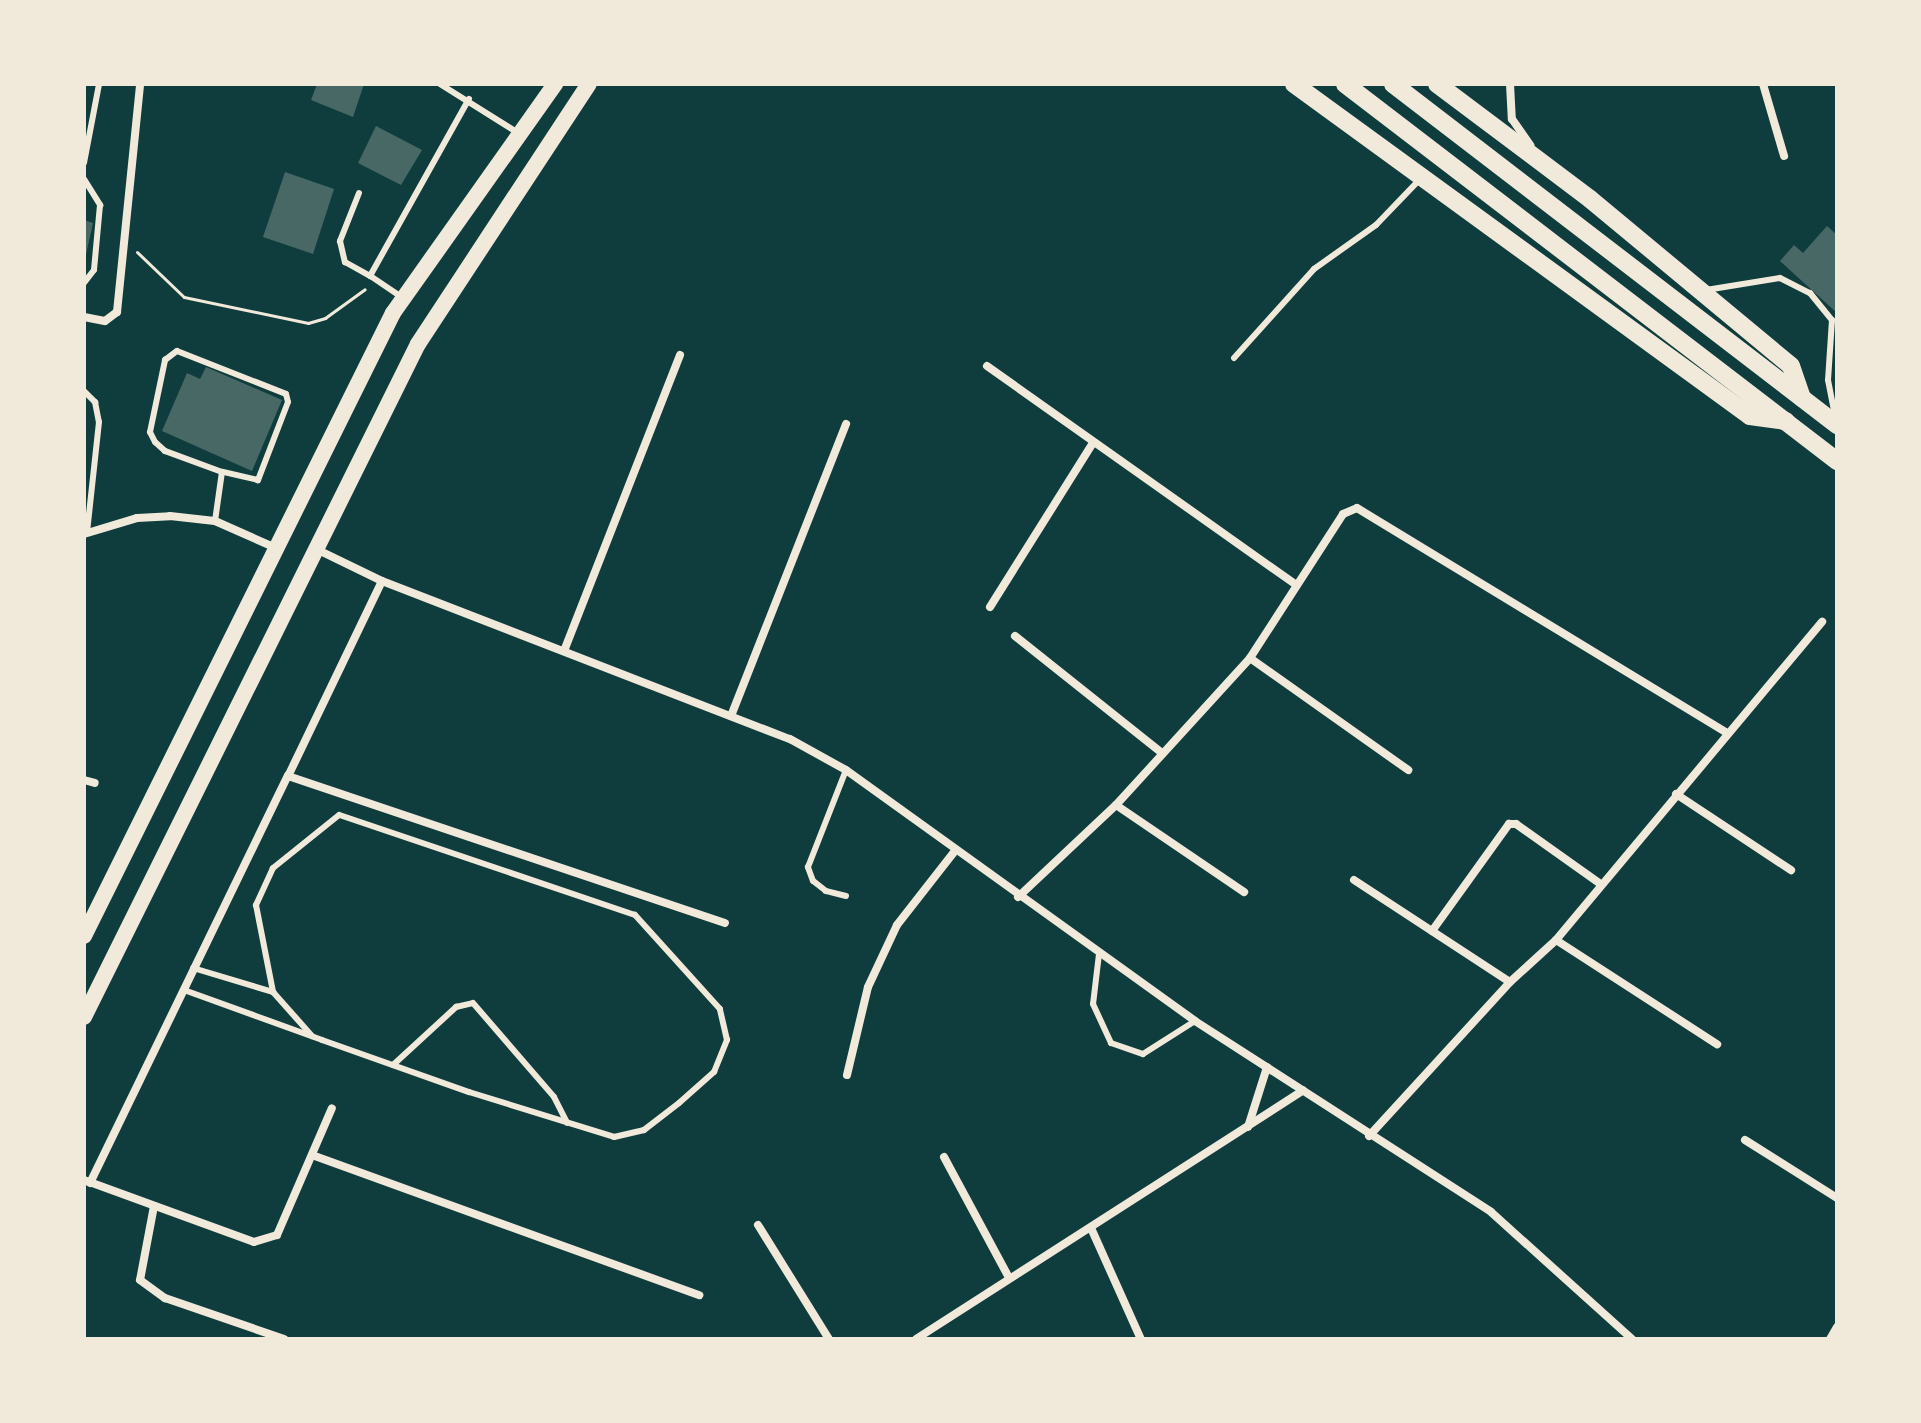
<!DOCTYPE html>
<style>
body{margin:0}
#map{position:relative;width:1921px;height:1423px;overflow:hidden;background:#0f3d3e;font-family:Overpass,sans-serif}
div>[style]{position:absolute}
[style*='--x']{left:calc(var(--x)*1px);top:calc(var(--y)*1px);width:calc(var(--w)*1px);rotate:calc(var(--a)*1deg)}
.building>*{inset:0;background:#486865}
.path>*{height:3px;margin:-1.5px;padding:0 1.5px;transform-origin:1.5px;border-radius:1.5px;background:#f1e9da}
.service>*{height:6px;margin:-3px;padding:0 3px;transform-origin:3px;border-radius:3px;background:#f1e9da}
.minor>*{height:8px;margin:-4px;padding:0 4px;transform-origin:4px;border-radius:4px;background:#f1e9da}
.secondary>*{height:16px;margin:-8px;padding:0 8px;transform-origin:8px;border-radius:8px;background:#f1e9da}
.primary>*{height:18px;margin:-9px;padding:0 9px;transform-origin:9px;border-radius:9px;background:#f1e9da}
.trunk>*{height:18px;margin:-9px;padding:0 9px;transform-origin:9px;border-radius:9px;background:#f1e9da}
span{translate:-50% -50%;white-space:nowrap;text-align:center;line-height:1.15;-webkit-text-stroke:7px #f1e9da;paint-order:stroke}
.frame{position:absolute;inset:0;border:86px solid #f1e9da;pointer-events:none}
</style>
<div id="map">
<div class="building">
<i style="clip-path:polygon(317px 84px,364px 84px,353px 117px,311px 100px)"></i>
<i style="clip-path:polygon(376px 126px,422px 150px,401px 185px,358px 163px)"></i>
<i style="clip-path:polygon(285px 172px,334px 189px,313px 254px,263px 237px)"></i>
<i style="clip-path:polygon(84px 220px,93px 223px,85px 259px,84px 259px)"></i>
<i style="clip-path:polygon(1827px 226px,1837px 235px,1837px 313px,1780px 261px,1794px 245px,1803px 253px)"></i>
<i style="clip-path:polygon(206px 367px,282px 400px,252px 471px,162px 431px,187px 373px,200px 379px)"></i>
</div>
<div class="path">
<i style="--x:137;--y:252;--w:65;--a:43.8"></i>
<i style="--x:184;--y:297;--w:127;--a:11.8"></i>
<i style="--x:308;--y:323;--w:18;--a:-16"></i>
<i style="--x:325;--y:318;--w:49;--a:-35.9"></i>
</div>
<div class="service">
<i style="--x:440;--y:84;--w:92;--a:32.1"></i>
<i style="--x:84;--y:163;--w:80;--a:-79.2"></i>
<i style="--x:84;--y:179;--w:31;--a:58"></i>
<i style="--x:100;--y:205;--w:65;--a:95.3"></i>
<i style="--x:94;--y:270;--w:16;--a:128"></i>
<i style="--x:359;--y:193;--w:52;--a:111.6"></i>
<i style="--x:340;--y:241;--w:22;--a:77"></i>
<i style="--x:345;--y:262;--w:29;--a:29"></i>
<i style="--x:1706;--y:290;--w:75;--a:-9.2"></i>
<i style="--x:1780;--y:278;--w:34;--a:27"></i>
<i style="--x:1810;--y:293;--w:35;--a:51"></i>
<i style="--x:1832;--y:320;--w:60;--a:93.8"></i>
<i style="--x:1828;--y:380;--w:38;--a:79"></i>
<i style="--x:403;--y:298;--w:40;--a:-146"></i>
<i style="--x:370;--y:276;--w:203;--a:-60.8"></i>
<i style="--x:177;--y:351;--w:117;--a:21.5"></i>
<i style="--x:286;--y:394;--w:8;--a:76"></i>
<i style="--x:288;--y:402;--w:84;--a:111"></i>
<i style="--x:258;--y:480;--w:37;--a:-167"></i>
<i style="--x:222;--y:472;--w:61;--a:-159.8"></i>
<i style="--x:165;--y:451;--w:13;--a:-138"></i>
<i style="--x:155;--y:442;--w:11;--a:-117"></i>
<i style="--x:150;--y:432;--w:74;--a:-78.2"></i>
<i style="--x:165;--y:360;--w:15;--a:-37"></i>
<i style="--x:1234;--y:358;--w:120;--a:-48"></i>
<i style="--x:1314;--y:269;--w:76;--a:-35.4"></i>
<i style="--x:1376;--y:225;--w:65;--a:-46.2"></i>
<i style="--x:84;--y:391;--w:16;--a:45"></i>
<i style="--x:95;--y:402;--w:20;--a:79"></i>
<i style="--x:99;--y:422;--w:111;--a:96.2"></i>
<i style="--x:215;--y:521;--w:49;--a:-81.9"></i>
<i style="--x:846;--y:896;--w:21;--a:-166"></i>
<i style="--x:826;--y:891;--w:16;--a:-142"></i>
<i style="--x:813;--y:881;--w:15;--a:-110"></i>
<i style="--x:808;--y:867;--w:104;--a:-68.6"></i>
<i style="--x:1099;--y:954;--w:50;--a:96.8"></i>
<i style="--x:1093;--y:1004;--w:43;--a:65.2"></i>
<i style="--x:1111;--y:1043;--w:34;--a:19"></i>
<i style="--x:1143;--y:1054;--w:62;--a:-32.4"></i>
<i style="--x:193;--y:968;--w:84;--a:16.7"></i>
<i style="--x:184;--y:990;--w:147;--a:19.9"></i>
<i style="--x:322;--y:1040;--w:156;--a:19.5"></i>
<i style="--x:469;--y:1092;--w:152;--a:17.2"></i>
<i style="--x:614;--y:1137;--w:31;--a:-13"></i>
<i style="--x:644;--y:1130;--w:44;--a:-37.6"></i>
<i style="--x:679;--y:1103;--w:47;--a:-41.5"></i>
<i style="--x:714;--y:1072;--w:35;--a:-68"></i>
<i style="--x:727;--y:1040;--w:32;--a:-103"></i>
<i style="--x:720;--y:1009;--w:127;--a:-132.1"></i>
<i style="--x:635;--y:915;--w:312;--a:-161.3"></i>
<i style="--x:339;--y:815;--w:85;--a:141.2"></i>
<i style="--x:273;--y:868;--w:41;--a:114.7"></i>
<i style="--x:256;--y:905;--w:89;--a:78.9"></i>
<i style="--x:273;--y:992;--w:59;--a:48.4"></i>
<i style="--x:393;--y:1065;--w:86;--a:-42.6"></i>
<i style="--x:456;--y:1007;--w:17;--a:-13"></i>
<i style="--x:473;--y:1003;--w:124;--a:49.2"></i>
<i style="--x:554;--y:1097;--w:29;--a:63"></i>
</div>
<div class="minor">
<i style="--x:1510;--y:84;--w:35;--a:87"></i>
<i style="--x:1512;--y:119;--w:32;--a:55"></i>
<i style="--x:1763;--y:84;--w:75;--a:73.7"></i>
<i style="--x:84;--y:317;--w:21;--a:11"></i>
<i style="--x:105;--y:321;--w:15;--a:-37"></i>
<i style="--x:117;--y:312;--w:229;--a:-84.2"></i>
<i style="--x:987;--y:366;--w:377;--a:35.3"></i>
<i style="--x:84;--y:534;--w:55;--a:-16.8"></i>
<i style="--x:137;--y:518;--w:33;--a:-3"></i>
<i style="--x:170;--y:516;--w:45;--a:6.3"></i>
<i style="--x:215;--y:521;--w:67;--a:23.9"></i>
<i style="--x:316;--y:549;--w:73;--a:25.9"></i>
<i style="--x:382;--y:581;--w:438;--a:21.2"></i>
<i style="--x:790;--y:739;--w:64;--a:29"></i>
<i style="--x:846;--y:770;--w:430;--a:35.7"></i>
<i style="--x:1195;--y:1021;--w:352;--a:32.8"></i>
<i style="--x:1491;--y:1212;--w:190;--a:42"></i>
<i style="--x:382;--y:581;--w:216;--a:115.7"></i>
<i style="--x:288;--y:776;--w:461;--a:18.6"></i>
<i style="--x:990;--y:607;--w:194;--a:-57.9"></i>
<i style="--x:1015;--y:636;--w:188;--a:38.5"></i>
<i style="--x:564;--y:651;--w:318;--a:-68.6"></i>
<i style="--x:1250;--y:658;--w:194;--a:35.3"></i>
<i style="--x:731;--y:716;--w:314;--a:-68.5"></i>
<i style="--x:84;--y:780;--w:11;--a:15"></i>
<i style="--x:1676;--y:794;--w:138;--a:33.5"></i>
<i style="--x:1116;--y:805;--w:155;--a:34.2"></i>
<i style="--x:1354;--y:880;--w:186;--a:33.2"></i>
<i style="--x:1018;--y:897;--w:134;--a:-43.2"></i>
<i style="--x:1116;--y:805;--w:199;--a:-47.6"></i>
<i style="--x:1250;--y:658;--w:171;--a:-57.1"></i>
<i style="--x:1343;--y:514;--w:15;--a:-23"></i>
<i style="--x:1357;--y:508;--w:433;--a:31.3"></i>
<i style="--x:1432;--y:931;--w:132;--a:-54.3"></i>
<i style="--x:1509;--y:824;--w:7;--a:0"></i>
<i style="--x:1516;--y:824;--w:102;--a:35.4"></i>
<i style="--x:1556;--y:940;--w:192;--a:32.9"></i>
<i style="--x:847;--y:1075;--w:90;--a:-76.6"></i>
<i style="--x:868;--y:987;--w:68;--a:-64.9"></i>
<i style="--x:897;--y:925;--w:93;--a:-52"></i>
<i style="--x:1248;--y:1127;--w:63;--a:-72.4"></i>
<i style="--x:1369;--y:1136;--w:209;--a:-47.5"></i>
<i style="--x:1510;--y:982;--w:62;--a:-42.4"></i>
<i style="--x:1556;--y:940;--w:415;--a:-50.1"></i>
<i style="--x:1745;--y:1140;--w:109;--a:32.2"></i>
<i style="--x:312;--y:1155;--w:412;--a:19.9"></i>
<i style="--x:944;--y:1157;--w:135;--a:61.7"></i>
<i style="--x:84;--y:1180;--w:181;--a:20"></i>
<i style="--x:254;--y:1242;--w:24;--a:-17"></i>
<i style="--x:277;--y:1235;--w:138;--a:-66.6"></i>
<i style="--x:90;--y:1183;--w:453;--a:-64.1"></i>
<i style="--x:154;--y:1206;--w:75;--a:100.7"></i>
<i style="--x:140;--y:1280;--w:31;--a:36"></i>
<i style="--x:165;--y:1298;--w:126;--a:19"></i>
<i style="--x:758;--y:1225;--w:134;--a:58.1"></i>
<i style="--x:1091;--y:1228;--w:122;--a:65.8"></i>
<i style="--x:916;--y:1339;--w:460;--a:-32.7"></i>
<i style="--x:1830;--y:1339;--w:14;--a:-60"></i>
</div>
<div class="secondary">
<i style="--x:84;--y:936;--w:695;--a:-63.62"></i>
<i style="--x:393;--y:313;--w:281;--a:-54.7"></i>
<i style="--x:84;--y:1017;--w:751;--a:-63.61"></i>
<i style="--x:418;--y:344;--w:311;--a:-56.7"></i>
</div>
<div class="primary">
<i style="--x:1294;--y:84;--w:564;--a:36.06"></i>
<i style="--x:1750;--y:416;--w:36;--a:8"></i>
<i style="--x:1437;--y:84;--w:191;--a:36.9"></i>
<i style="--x:1590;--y:199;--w:261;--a:39.7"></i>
<i style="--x:1791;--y:366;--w:34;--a:71"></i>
</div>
<div class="trunk">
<i style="--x:1345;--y:84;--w:620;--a:37.46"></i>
<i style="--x:1393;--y:84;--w:560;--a:37.52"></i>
</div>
<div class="frame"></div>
</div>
